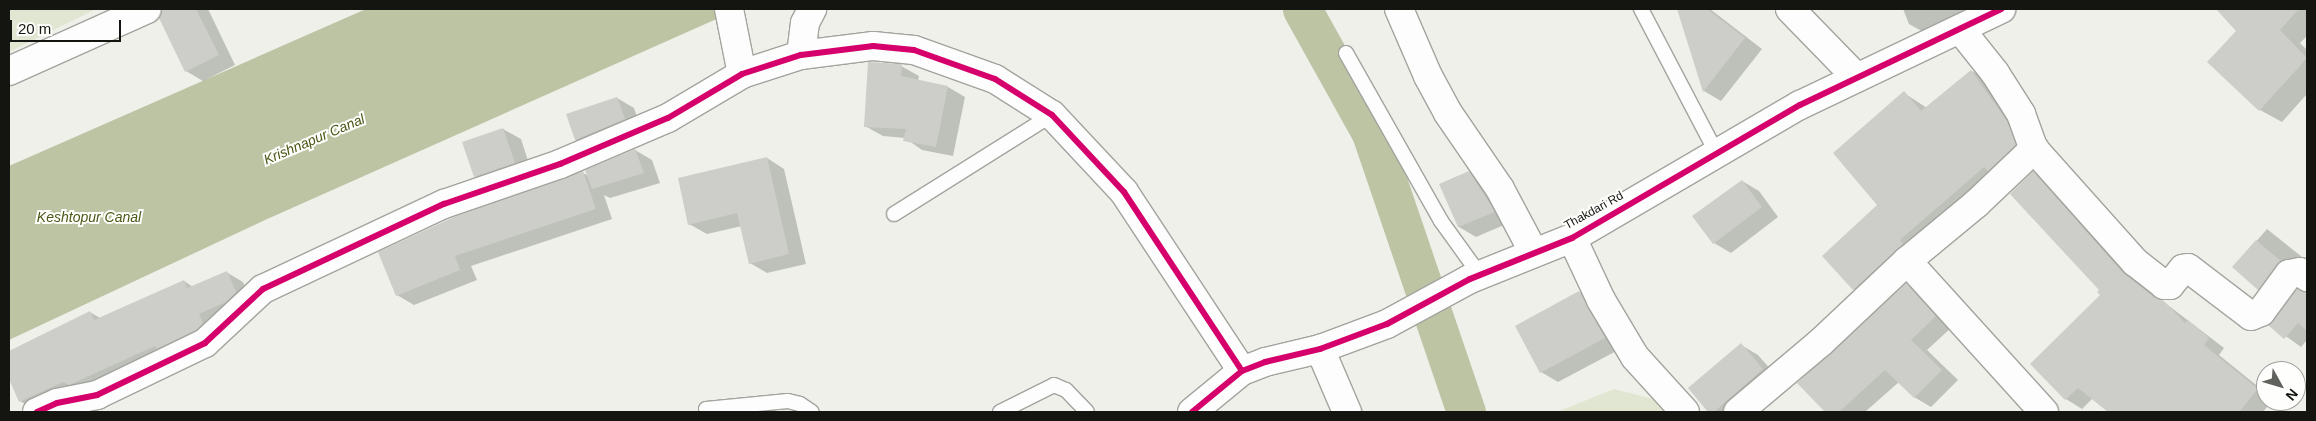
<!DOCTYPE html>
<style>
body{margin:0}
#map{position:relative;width:2316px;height:421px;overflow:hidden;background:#eef0e9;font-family:Helvetica,sans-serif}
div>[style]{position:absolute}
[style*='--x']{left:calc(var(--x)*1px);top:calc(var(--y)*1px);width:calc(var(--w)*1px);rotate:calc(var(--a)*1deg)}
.green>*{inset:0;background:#e0e6d2}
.water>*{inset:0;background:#bcc4a4}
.shadow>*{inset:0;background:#0003}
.canal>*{height:39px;margin:-19.5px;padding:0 19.5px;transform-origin:19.5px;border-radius:19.5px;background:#bcc4a4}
.building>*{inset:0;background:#cdcec9}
.roads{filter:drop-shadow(1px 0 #a2a49e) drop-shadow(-1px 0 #a2a49e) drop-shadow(0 1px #a2a49e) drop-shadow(0 -1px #a2a49e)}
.service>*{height:14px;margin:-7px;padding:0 7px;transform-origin:7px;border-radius:7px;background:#fcfdfc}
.minor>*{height:28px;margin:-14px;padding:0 14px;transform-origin:14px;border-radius:14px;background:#fcfdfc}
.cycleway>*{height:6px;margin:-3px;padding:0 3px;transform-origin:3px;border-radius:3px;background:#d6006c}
span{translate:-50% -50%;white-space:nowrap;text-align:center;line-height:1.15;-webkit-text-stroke:4px #fefffc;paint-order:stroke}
.street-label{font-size:12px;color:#141511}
.water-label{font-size:14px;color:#4c5817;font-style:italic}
.frame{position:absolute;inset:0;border:10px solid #141511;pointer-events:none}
.north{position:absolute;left:2256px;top:361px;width:50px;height:50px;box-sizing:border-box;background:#fefffc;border:1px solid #a0a19e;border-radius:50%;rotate:129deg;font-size:14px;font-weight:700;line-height:20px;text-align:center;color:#141511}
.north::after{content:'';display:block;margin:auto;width:18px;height:22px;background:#60625d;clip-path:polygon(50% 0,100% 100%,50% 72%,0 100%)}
.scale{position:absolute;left:10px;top:20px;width:111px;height:22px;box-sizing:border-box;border:2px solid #141511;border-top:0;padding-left:6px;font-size:15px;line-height:18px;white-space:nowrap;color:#141511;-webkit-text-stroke:4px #fefffc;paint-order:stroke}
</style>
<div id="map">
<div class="green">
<i style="clip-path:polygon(9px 9px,96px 9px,9px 52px)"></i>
<i style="clip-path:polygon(1614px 389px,1661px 401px,1672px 412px,1557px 412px)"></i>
</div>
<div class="water">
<i style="clip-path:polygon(366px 9px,739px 9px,265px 220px,9px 340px,9px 166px)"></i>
</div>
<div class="shadow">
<i style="clip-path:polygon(171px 9px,208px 9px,235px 65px,203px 81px,186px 71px,163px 13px)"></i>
<i style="clip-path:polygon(1678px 9px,1710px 9px,1762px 49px,1721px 101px,1704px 91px)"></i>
<i style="clip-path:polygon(1903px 9px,1963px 9px,1966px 15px,1927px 34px,1909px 24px)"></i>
<i style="clip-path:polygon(2218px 9px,2307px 9px,2307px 36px,2300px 43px,2307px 50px,2307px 94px,2282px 122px,2260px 110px,2237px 31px)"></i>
<i style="clip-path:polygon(901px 66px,919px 76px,918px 81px,948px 87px,965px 97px,953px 156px,922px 150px,905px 138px,883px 136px,865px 126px)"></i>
<i style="clip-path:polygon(1972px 71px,1991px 83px,2035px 157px,1874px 301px,1854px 289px,1824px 256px,1879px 205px,1904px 93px,1927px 108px)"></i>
<i style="clip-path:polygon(617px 98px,634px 108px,641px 129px,594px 150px,576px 140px,568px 115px)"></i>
<i style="clip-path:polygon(503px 129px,521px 139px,532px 173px,493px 186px,475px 176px)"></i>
<i style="clip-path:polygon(635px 150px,652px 160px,660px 183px,610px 198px,604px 195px,612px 219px,471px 266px,477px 280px,414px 305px,397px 295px,380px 253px,583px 173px,589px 176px)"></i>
<i style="clip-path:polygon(767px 158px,784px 169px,806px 264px,767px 273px,750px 263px,742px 226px,707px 234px,689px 224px)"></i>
<i style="clip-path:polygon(1469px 172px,1486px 183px,1511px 222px,1476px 237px,1459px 227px)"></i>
<i style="clip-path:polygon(2033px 173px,2049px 182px,2139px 283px,2224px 348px,2219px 355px,2266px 393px,2266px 401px,2272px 401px,2263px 412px,2110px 412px,2093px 398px,2082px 409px,2066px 399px,2032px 364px,2101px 295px,2101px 290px,2053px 240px)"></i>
<i style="clip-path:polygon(1742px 181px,1759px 191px,1778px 217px,1731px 253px,1714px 243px)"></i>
<i style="clip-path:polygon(2267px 229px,2307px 261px,2268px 294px,2234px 267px)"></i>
<i style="clip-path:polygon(226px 272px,243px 282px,252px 302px,213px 339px,37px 411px,20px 401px,9px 376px,9px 352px,90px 312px,100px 318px,184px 281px,193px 287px)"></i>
<i style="clip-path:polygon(1906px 285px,1923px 294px,1952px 327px,1927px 350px,1958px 380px,1931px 407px,1914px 397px,1899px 382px,1865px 412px,1826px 412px,1799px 383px)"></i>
<i style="clip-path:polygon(1579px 292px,1597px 302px,1622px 348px,1558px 382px,1541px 372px)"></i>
<i style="clip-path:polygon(2307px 293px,2307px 340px,2301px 347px,2270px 325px)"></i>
<i style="clip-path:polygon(1741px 345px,1758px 355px,1780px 380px,1742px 412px,1710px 412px,1689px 388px)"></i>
</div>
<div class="canal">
<i style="--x:1302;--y:9;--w:142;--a:60.9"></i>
<i style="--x:1371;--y:133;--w:295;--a:71.2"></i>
</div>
<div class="building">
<i style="clip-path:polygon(162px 9px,196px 9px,219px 55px,185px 72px,159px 18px)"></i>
<i style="clip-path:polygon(1677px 9px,1707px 9px,1745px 38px,1703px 92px)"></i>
<i style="clip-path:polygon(2216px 9px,2299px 9px,2280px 30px,2307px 58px,2259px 111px,2207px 62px,2236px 31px)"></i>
<i style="clip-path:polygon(868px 62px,902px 64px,901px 76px,948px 86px,936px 147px,903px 141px,906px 129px,864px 127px)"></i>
<i style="clip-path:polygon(1971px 70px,2007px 121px,2016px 145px,1988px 171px,1984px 167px,1900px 240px,1903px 244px,1853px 290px,1822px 256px,1877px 205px,1833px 153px,1904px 91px,1921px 111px)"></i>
<i style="clip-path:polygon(617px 97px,625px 119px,575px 140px,566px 114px)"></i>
<i style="clip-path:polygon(503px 128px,515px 163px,474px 177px,462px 142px)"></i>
<i style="clip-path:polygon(635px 149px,644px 173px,592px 189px,585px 170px)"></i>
<i style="clip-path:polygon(767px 157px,789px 254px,749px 264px,737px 213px,688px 225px,678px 178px)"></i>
<i style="clip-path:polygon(583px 171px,596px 209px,455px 256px,460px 270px,396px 296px,378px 252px,456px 216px)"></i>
<i style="clip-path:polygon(1469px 171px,1495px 212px,1458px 227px,1439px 184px)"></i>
<i style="clip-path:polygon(2033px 171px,2123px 273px,2154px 297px,2164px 301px,2185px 323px,2188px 320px,2209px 338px,2204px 345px,2258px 389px,2239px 412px,2108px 412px,2078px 388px,2065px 400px,2030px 364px,2100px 295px,2097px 292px,2099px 290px,2010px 194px)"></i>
<i style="clip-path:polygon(1742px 180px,1762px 207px,1713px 244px,1692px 216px)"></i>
<i style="clip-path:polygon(2256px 240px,2281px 261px,2258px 290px,2232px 267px)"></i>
<i style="clip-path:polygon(227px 271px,236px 292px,226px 302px,199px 314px,203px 323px,196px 330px,157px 349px,155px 346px,69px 385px,63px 382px,19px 402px,9px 379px,9px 351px,90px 311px,94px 320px,184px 280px,187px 288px)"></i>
<i style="clip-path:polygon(1906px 283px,1936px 316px,1911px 340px,1942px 370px,1914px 398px,1885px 370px,1839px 412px,1825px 412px,1797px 383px)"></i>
<i style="clip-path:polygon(2297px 289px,2307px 292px,2307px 331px,2298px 323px,2284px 339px,2268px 325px)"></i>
<i style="clip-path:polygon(1579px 291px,1605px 338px,1540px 373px,1515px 326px)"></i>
<i style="clip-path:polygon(1741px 343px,1763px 369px,1714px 412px,1708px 412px,1688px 388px)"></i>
</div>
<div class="roads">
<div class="service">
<i style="--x:1641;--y:9;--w:164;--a:62.3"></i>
<i style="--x:1346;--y:53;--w:193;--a:60.5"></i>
<i style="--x:1441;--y:221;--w:67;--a:54.2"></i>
<i style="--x:894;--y:214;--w:186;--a:-32.1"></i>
<i style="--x:706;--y:409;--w:82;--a:-5.6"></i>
<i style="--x:788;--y:401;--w:12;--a:14"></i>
<i style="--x:800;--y:404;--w:14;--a:34"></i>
<i style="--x:1000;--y:412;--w:60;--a:-26.6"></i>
<i style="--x:1054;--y:385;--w:13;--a:23"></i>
<i style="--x:1066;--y:390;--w:30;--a:46"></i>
</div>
<div class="minor">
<i style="--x:729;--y:9;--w:66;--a:78.7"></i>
<i style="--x:1399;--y:9;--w:73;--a:66.6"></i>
<i style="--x:1428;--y:76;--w:42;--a:61.6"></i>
<i style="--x:1448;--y:113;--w:92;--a:55.6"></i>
<i style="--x:1500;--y:189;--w:70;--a:62"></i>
<i style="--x:1790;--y:9;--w:96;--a:45.8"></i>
<i style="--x:1960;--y:29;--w:56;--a:51.5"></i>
<i style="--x:1995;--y:73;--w:49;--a:57.6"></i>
<i style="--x:2021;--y:114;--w:37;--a:70"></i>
<i style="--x:2034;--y:149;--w:152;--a:48.2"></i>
<i style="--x:2135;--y:262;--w:37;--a:38"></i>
<i style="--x:2164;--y:285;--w:6;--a:0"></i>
<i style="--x:2170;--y:285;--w:21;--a:-51"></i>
<i style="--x:2183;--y:269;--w:5;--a:-11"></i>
<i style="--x:2188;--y:268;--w:79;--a:37.3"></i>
<i style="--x:2251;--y:316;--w:11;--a:-22"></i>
<i style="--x:2261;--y:312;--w:47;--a:-53.6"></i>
<i style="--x:2289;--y:274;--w:11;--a:-10"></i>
<i style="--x:2300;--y:272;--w:9;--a:36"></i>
<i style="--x:801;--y:55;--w:32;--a:-83"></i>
<i style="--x:805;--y:23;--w:16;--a:-63"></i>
<i style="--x:9;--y:71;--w:151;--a:-24.2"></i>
<i style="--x:1572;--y:238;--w:68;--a:64.9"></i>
<i style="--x:1601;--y:300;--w:66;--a:59.2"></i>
<i style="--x:1635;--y:357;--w:74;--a:47.7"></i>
<i style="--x:1907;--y:261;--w:204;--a:47.8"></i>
<i style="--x:1320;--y:349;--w:69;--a:66.8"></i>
<i style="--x:37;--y:412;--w:22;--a:-24"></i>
<i style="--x:57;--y:403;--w:41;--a:-11.3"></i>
<i style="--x:97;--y:395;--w:120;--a:-25.7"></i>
<i style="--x:205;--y:343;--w:79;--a:-43"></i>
<i style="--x:263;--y:289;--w:200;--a:-25.2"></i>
<i style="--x:444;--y:204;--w:123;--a:-19"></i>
<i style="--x:560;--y:164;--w:117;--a:-23.1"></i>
<i style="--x:668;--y:118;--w:86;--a:-30.7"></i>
<i style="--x:742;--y:74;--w:62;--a:-17.9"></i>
<i style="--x:801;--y:55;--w:73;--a:-7.1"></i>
<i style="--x:873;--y:46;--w:41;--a:5.6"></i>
<i style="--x:914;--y:50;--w:86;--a:19.7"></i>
<i style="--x:995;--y:79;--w:67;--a:32.3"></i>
<i style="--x:1052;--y:115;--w:105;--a:46.9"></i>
<i style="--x:1124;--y:192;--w:214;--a:56.6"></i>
<i style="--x:1192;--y:412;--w:65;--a:-39.4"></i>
<i style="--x:1242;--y:371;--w:25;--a:-21"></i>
<i style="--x:1265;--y:362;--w:57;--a:-13.3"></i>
<i style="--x:1320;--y:349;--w:72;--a:-20.5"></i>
<i style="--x:1387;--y:324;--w:94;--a:-28.5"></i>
<i style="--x:1470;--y:279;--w:110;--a:-21.9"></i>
<i style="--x:1572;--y:238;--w:264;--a:-30.3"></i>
<i style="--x:1800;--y:105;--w:223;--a:-25.5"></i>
<i style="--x:1738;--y:412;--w:107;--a:-40.1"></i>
<i style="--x:1820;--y:343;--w:120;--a:-43.3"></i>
<i style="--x:1907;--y:261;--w:91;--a:-39.6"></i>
<i style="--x:1977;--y:203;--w:79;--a:-43.5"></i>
</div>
</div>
<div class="cycleway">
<i style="--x:37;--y:412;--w:22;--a:-24"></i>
<i style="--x:57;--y:403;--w:41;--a:-11.3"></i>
<i style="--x:97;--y:395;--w:120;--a:-25.7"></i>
<i style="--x:205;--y:343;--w:79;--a:-43"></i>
<i style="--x:263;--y:289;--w:200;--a:-25.2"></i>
<i style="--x:444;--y:204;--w:123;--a:-19"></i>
<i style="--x:560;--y:164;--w:117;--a:-23.1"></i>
<i style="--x:668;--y:118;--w:86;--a:-30.7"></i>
<i style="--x:742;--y:74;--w:62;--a:-17.9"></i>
<i style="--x:801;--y:55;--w:73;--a:-7.1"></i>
<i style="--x:873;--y:46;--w:41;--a:5.6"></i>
<i style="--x:914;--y:50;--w:86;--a:19.7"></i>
<i style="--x:995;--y:79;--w:67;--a:32.3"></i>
<i style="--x:1052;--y:115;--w:105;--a:46.9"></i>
<i style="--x:1124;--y:192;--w:214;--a:56.6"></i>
<i style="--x:1192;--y:412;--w:65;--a:-39.4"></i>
<i style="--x:1242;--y:371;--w:25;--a:-21"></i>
<i style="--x:1265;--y:362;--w:57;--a:-13.3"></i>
<i style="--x:1320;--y:349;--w:72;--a:-20.5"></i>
<i style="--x:1387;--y:324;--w:94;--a:-28.5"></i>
<i style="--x:1470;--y:279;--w:110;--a:-21.9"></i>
<i style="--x:1572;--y:238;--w:264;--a:-30.3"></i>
<i style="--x:1800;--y:105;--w:223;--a:-25.5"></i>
</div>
<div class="street-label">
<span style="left:1594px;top:211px;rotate:-29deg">Thakdari Rd</span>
</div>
<div class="water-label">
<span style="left:314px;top:139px;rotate:-23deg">Krishnapur Canal</span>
<span style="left:89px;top:217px">Keshtopur Canal</span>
</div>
<div class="frame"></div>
<div class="north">N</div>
<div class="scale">20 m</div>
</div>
